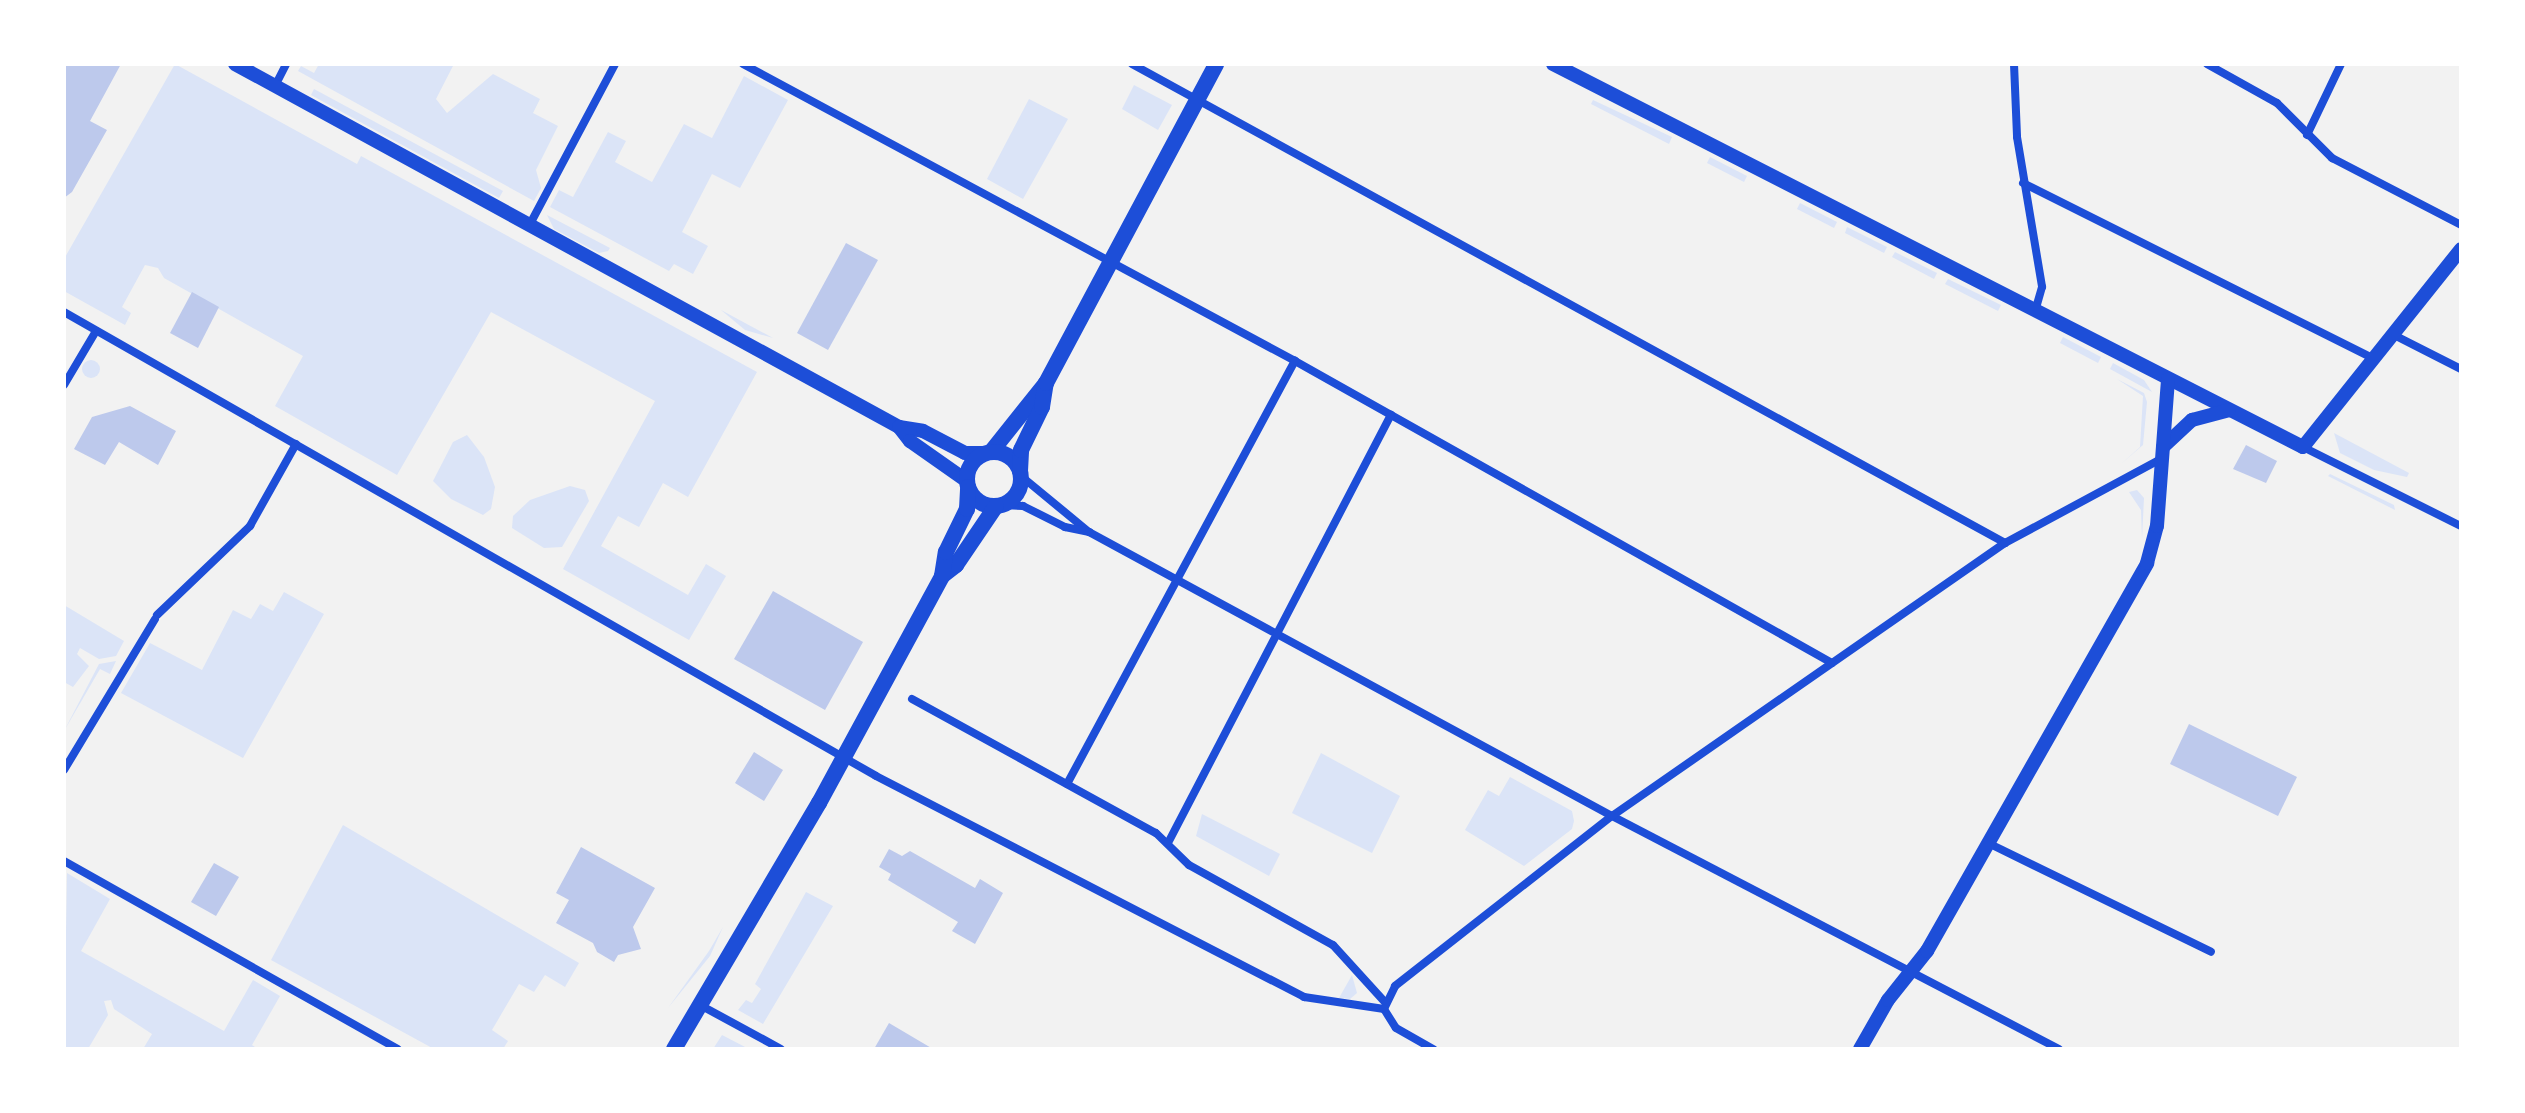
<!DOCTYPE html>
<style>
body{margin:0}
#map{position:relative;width:2525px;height:1113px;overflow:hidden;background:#f2f2f2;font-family:"IBM Plex Serif",serif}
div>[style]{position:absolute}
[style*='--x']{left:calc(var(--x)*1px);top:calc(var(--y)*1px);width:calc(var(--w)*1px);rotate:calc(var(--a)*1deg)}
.green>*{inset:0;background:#dbe4f7}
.round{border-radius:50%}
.building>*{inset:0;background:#bdc9ec}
.minor>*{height:8px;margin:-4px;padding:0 4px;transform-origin:4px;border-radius:4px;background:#1d4ed8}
.tertiary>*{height:14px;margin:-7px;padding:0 7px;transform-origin:7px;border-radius:7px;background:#1d4ed8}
.secondary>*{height:16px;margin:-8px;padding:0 8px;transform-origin:8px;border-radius:8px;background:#1d4ed8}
.secondary>.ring{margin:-8px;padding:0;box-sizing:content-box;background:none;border:16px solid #1d4ed8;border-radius:50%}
span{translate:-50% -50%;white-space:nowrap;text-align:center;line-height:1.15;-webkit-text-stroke:7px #fff;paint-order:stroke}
.frame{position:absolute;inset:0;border:66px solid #fff;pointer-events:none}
</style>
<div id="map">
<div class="green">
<i style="clip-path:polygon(175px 64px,357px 164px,361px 156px,757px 372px,688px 497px,663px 483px,639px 527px,618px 516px,601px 546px,688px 595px,706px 564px,726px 576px,689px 640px,563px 569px,655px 401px,491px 312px,397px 475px,275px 406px,303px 356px,164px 278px,158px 268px,145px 265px,122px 307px,131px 313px,125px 325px,64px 291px,64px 259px)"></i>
<i style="clip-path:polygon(319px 64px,454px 64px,436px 99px,447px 113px,493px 74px,540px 99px,533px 113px,558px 126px,536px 170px,541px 188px,534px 201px,298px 71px,301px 66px,314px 73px)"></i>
<i style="clip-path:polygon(744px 76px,788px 100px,740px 188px,712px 174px,682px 232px,708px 246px,693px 274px,674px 264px,669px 271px,550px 207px,559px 190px,573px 197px,608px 132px,626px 141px,615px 162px,652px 182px,684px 124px,712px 138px)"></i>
<i style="clip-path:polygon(1134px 85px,1172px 105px,1158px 130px,1122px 109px)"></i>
<i style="clip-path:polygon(314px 89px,503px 191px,499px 198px,311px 95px)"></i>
<i style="clip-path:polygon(1029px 99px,1068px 119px,1023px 199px,987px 179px)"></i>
<i style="clip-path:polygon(1593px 100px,1672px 137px,1669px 144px,1591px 104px)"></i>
<i style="clip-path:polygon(1710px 157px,1747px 176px,1744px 182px,1707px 163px)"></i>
<i style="clip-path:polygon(1800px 203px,1837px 222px,1834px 228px,1797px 209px)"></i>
<i style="clip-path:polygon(547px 215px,610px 248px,608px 251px,599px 253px,554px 229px)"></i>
<i style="clip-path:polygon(1847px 227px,1887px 247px,1884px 253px,1845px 233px)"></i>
<i style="clip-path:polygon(1895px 252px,1937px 273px,1934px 279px,1892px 257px)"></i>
<i style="clip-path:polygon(1948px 279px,2001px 305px,1998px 311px,1945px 284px)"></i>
<i style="clip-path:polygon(721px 310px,773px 338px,745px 330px)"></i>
<i style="clip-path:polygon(2063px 337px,2101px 357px,2098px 363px,2060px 343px)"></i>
<i class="round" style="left:82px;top:360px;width:18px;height:18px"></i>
<i style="clip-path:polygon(2113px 363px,2144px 380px,2152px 392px,2110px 369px)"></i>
<i style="clip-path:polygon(2117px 379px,2144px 393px,2147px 402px,2143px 445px,2121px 464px,2140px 447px,2143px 396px)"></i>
<i style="clip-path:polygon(2334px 433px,2409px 473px,2407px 477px,2374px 470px,2340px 453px)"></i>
<i style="clip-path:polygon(467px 435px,484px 457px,495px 487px,491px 509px,483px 515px,451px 499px,433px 481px,453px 442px)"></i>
<i style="clip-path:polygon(2330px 474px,2394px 505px,2395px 510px,2328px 476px)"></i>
<i style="clip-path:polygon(570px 486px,585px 490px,589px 501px,562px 547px,544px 548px,512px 528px,513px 516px,530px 500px)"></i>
<i style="clip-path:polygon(2137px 490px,2144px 498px,2142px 539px,2141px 510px,2129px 492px)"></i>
<i style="clip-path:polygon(284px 592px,324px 614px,243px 758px,121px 693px,150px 643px,202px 670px,233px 610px,251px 619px,260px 604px,273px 611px)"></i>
<i style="clip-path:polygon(64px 605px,124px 641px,116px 656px,99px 659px,80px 648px,77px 654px,89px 666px,73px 687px,64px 682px)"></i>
<i style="clip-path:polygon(116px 661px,110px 674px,100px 669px,64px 731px,99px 664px)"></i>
<i style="clip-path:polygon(1321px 753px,1400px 796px,1372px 853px,1292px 813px)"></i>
<i style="clip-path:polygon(1510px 777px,1572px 811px,1574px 821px,1572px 829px,1524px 866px,1465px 830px,1488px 790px,1499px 796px)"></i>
<i style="clip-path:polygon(1202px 814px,1280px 854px,1269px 876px,1196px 836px)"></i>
<i style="clip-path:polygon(343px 825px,579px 963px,565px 987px,545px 975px,534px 992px,519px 984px,492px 1030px,508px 1041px,503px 1049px,434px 1049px,271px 960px)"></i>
<i style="clip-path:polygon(67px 873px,110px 899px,81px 951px,224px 1031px,253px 980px,280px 996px,252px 1045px,258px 1049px,143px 1049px,152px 1034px,114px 1009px,111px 1000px,104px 1001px,108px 1015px,88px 1049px,64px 1049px)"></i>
<i style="clip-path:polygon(806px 892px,833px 906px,763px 1024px,738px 1010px,746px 1000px,752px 1003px,761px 989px,755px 984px)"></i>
<i style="clip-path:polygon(723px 927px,710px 956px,668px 1008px,709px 951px)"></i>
<i style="clip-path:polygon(1352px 975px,1357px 993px,1350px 999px,1339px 998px)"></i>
<i style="clip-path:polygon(722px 1035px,749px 1049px,713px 1049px)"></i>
</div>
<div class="building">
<i style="clip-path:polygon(64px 64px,121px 64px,90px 121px,107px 130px,72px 192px,64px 198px)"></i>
<i style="clip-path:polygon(846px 243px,878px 260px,828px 350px,797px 333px)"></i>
<i style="clip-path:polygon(192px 292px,219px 307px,198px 348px,170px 333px)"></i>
<i style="clip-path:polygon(130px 406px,176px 431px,158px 465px,119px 442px,105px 465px,74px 449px,92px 417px)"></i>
<i style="clip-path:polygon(2246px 445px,2277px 461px,2266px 483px,2233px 469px)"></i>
<i style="clip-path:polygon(773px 591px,863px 642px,825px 710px,734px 659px)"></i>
<i style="clip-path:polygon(2189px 724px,2297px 777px,2278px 816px,2170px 764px)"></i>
<i style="clip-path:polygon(754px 752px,783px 770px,764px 801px,735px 783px)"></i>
<i style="clip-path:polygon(581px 847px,655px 888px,633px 927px,641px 949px,618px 955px,614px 962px,597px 952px,593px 943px,556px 923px,569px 900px,556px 893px)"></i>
<i style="clip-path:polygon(889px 849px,902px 856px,910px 851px,975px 888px,980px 879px,1003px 893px,975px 944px,952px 931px,958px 922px,888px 880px,891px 874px,879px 867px)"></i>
<i style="clip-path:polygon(214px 863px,239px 877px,216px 916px,191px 902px)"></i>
<i style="clip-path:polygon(889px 1023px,933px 1049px,874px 1049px)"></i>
</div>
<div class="minor">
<i style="--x:743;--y:64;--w:627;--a:28.28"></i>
<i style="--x:1295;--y:361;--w:616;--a:29.35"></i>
<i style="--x:1132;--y:64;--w:996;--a:28.75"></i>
<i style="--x:2014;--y:64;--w:73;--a:87.6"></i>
<i style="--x:2017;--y:137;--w:152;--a:80.5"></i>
<i style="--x:2042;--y:287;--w:25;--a:106"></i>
<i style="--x:2207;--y:64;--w:80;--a:29.1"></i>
<i style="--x:2277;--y:103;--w:78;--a:45"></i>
<i style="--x:2332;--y:158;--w:145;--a:27.4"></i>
<i style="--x:275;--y:86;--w:25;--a:-63"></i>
<i style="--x:2307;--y:135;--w:79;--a:-64.4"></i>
<i style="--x:2023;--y:183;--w:390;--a:26.6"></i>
<i style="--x:529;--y:226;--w:183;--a:-62"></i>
<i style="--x:64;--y:312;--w:935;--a:29.74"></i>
<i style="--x:876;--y:776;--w:482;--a:27.3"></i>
<i style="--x:1304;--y:997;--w:81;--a:8.5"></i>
<i style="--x:2392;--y:334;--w:77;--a:26.9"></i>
<i style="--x:64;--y:385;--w:63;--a:-59.3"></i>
<i style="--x:2303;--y:447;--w:177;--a:26.6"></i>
<i style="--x:1021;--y:476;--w:88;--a:39.5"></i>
<i style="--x:1003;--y:505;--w:20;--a:3"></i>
<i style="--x:1023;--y:506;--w:47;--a:26.6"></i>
<i style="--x:1065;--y:527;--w:25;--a:12"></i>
<i style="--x:1089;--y:532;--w:595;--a:28.5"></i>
<i style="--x:1612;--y:816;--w:504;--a:27.53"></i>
<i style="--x:157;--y:615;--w:129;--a:-43.7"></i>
<i style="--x:250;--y:526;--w:94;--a:-60.7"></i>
<i style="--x:912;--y:699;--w:278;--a:28.8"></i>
<i style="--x:1156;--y:833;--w:46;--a:44.1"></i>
<i style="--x:1189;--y:865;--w:165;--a:29.1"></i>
<i style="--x:1333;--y:945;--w:76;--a:47.7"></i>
<i style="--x:64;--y:770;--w:176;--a:-58.9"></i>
<i style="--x:1067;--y:784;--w:481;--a:-61.7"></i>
<i style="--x:1168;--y:843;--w:483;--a:-62.5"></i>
<i style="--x:1988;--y:843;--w:248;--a:26"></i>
<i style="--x:64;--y:861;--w:383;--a:29.4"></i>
<i style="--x:700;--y:1005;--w:92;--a:28.5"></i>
<i style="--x:1384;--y:1009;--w:25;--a:-64"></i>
<i style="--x:1395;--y:986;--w:276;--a:-38.1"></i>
<i style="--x:1612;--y:816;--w:479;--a:-34.8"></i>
<i style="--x:2005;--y:543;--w:177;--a:-28.3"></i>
<i style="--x:1384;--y:1009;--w:22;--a:58"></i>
<i style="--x:1396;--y:1028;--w:43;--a:29.6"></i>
</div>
<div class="tertiary">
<i style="--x:235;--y:64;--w:757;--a:28.66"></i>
<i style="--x:899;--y:427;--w:24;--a:9"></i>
<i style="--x:923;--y:431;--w:47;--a:27.6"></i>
<i style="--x:965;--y:453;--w:22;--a:0"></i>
<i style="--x:1553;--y:64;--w:842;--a:27.05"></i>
<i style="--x:2303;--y:447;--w:253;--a:-51.4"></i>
<i style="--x:899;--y:427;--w:18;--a:52"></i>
<i style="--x:910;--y:441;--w:70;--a:35.1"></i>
<i style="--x:2163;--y:447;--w:40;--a:-43"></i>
<i style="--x:2192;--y:420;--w:38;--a:-15"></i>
<i style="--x:1860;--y:1049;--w:56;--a:-60.3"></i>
<i style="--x:1888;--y:1000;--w:63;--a:-51.5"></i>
<i style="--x:1927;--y:951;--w:446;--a:-60.4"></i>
<i style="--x:2147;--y:563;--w:38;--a:-75"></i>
<i style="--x:2157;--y:526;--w:147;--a:-85.7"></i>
</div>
<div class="secondary">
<i style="--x:991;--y:452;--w:88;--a:-51.4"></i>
<i class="ring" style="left:967px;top:452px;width:38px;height:38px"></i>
<i style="--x:1020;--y:471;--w:21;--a:-87"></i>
<i style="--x:1021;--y:450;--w:48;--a:-64"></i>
<i style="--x:1042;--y:407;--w:24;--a:-81"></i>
<i style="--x:1046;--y:383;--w:361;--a:-61.9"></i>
<i style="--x:942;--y:576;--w:18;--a:-38"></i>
<i style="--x:956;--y:565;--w:71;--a:-55.9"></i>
<i style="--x:674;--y:1049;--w:286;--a:-59.5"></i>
<i style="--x:819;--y:803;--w:258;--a:-61.5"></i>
<i style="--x:942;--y:576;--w:24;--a:-81"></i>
<i style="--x:946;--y:552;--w:48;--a:-64"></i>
<i style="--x:967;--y:509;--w:22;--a:-87"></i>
</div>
<div class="frame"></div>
</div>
